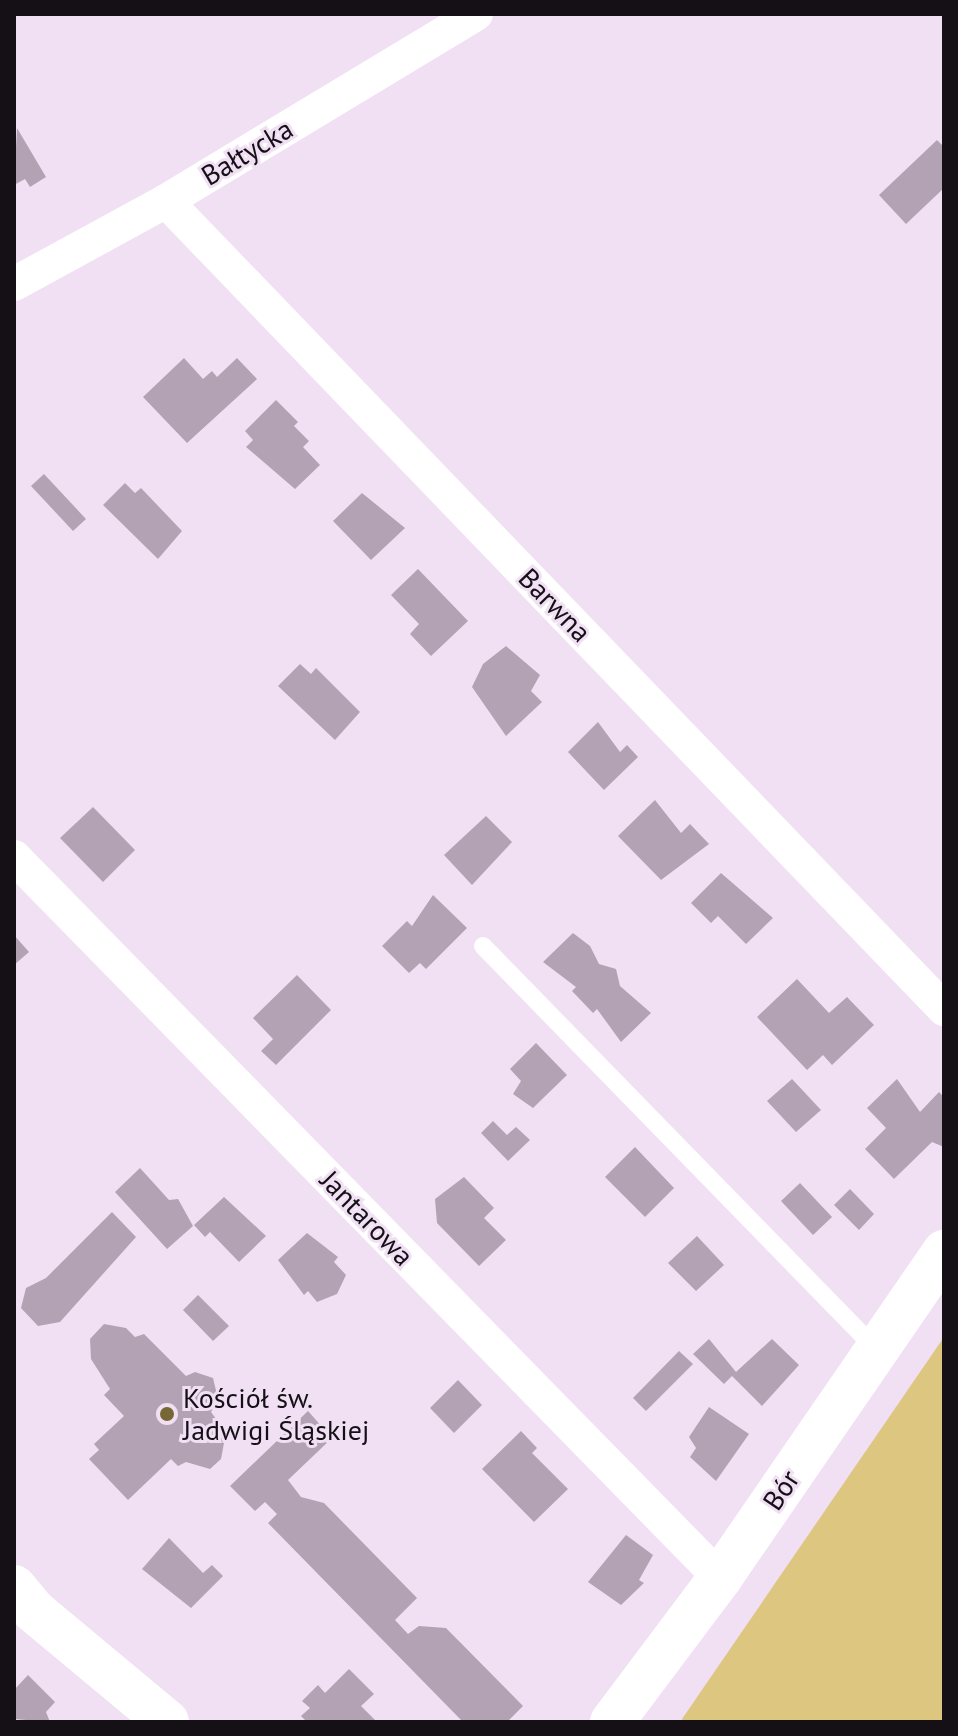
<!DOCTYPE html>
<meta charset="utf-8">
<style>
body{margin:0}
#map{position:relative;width:958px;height:1736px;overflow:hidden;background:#f1e0f4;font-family:"PT Sans",sans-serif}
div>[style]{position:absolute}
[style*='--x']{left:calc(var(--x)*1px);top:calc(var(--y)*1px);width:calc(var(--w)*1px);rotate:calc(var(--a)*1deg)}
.green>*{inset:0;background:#ddc680}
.building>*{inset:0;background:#b2a2b4}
.service>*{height:18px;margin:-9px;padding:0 9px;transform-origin:9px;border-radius:9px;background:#fff}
.minor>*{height:34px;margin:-17px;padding:0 17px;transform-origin:17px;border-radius:17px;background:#fff}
.tertiary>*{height:44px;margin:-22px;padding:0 22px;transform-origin:22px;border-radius:22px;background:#fff}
.dots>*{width:22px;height:22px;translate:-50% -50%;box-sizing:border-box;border:4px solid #f1e0f4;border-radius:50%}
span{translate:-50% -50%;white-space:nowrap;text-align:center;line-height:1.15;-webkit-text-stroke:6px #f1e0f4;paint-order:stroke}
.street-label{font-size:28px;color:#151016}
.poi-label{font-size:28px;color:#151016}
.left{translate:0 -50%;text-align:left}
.frame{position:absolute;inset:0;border:16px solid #151016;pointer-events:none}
</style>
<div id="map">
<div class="green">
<i style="clip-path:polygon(944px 1337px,944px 1722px,683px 1722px,682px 1719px)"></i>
</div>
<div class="building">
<i style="clip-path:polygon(17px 128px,46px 177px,30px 187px,25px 179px,14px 185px)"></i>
<i style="clip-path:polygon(937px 140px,944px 147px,944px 188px,906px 224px,879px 195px)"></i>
<i style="clip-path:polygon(184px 358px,203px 379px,212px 371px,217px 377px,237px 358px,257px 379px,187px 443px,143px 397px)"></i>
<i style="clip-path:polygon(276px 400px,298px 422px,294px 426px,309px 441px,303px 447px,320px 465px,295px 489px,246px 447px,253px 440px,245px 431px)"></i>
<i style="clip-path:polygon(44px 474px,86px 519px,73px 531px,31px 486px)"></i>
<i style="clip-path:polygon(125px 483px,135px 493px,141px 488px,182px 531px,158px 559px,103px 505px)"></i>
<i style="clip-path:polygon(362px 493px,405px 528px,371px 560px,333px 521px)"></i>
<i style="clip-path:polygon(418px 569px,468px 621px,431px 656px,410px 634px,419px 624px,391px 595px)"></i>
<i style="clip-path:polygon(506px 646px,540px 675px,531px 691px,542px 702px,506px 736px,472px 687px,483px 664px)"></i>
<i style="clip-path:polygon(300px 664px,311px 674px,316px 668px,360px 712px,335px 740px,278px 686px)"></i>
<i style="clip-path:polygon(598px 722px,620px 752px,627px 745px,638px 757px,604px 790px,568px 752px)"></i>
<i style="clip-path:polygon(655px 800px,681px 833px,690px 824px,709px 844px,661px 880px,618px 836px)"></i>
<i style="clip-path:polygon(93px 807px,135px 850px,103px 882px,60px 838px)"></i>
<i style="clip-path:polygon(486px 816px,512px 842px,472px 885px,444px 855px)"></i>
<i style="clip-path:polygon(721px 873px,773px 918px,746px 944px,718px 916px,711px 923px,691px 903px)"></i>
<i style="clip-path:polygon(433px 895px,467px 928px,426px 969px,420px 963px,409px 973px,382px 946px,407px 921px,412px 926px)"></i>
<i style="clip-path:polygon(573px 933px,590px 946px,599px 964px,616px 969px,620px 986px,651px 1013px,621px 1042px,597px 1009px,593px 1013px,572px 991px,576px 987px,543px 962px)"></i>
<i style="clip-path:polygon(14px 935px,29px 952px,14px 965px)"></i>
<i style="clip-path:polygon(297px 975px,331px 1010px,276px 1065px,261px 1051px,273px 1039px,253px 1018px)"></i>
<i style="clip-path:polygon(797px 979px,829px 1013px,847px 997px,874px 1025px,832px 1065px,823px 1055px,807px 1070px,757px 1017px)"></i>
<i style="clip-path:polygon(536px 1043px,567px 1075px,533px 1108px,513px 1094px,521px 1081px,510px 1069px)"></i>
<i style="clip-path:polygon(792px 1079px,821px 1110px,796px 1132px,767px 1101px)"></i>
<i style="clip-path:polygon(897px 1079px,920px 1112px,939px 1092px,944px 1097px,944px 1147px,932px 1142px,894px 1179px,865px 1149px,886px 1128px,867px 1108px)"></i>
<i style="clip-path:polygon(493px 1121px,507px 1135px,516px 1127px,530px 1140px,508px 1161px,481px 1133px)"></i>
<i style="clip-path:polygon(635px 1147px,674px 1188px,645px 1217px,605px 1177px)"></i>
<i style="clip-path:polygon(140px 1168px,169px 1200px,178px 1199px,193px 1226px,167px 1249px,115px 1192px)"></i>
<i style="clip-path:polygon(464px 1177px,494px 1208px,484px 1218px,506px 1240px,479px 1266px,437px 1223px,435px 1199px)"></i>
<i style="clip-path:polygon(800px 1183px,832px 1217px,813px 1235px,781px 1201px)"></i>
<i style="clip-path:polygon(850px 1189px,874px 1214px,859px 1230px,834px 1205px)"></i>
<i style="clip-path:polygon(224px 1197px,266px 1236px,239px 1262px,210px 1232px,205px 1237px,194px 1225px)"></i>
<i style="clip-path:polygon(112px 1212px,136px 1237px,60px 1322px,38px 1326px,21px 1308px,26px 1288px,46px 1278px)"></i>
<i style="clip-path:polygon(307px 1233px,338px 1257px,334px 1262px,346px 1275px,337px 1294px,317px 1302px,308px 1291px,304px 1295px,278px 1260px)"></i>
<i style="clip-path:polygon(697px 1236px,724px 1265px,696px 1291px,668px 1263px)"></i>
<i style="clip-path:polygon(198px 1295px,229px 1326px,213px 1341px,183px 1310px)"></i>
<i style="clip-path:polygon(104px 1324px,126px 1328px,135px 1337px,144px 1334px,186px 1376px,195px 1372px,213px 1378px,218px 1399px,211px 1412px,222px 1427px,224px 1443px,221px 1459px,210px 1469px,186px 1462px,178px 1466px,171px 1459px,128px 1500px,89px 1459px,99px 1450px,94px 1444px,124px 1416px,104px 1395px,110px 1389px,91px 1359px,90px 1339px)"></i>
<i style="clip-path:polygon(709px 1339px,736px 1372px,772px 1339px,799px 1365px,762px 1406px,732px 1376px,724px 1384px,693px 1354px)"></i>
<i style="clip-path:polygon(679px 1351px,693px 1364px,646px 1411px,633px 1398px)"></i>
<i style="clip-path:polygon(458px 1380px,482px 1405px,454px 1433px,430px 1408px)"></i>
<i style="clip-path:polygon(709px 1407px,749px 1434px,716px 1481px,690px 1457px,696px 1448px,689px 1437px)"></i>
<i style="clip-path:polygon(308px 1411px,332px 1438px,288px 1480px,301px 1497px,324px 1503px,417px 1598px,395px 1620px,408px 1634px,419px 1626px,446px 1628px,523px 1706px,507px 1722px,463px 1722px,268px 1523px,277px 1514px,265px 1502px,255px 1511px,230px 1486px)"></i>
<i style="clip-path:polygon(521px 1431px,537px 1448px,532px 1453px,568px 1489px,534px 1522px,482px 1469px)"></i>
<i style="clip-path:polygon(626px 1535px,653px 1555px,639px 1580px,644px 1583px,621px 1605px,588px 1582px)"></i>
<i style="clip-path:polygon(169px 1538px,203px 1573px,212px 1565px,223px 1576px,191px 1608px,142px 1569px)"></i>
<i style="clip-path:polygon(349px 1669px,374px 1694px,361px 1706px,377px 1722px,307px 1722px,301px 1716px,310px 1708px,302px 1701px,318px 1685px,325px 1693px)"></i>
<i style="clip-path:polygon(28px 1675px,55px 1702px,46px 1712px,50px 1722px,14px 1719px,14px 1690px)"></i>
</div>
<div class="service">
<i style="--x:483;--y:946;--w:564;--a:45.72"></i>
</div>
<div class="minor">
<i style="--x:166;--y:201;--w:1122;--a:46.08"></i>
<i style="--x:14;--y:284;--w:173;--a:-28.6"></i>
<i style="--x:166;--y:201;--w:362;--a:-31.1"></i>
<i style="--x:14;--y:857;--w:1009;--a:45.6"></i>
</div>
<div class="tertiary">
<i style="--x:14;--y:1587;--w:31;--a:50"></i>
<i style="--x:34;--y:1611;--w:173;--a:39.8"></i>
<i style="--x:612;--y:1722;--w:180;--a:-53.1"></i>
<i style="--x:720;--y:1578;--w:396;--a:-55.5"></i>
</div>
<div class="dots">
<i style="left:167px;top:1414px;background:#776734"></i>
</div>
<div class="street-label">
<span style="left:247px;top:152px;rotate:-31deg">Bałtycka</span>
<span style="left:555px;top:605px;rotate:46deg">Barwna</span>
<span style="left:367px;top:1218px;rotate:46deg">Jantarowa</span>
<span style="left:781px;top:1490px;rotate:-56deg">Bór</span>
</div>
<div class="poi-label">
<span class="left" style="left:183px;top:1414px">Kościół św.<br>Jadwigi Śląskiej</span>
</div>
<div class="frame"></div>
</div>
